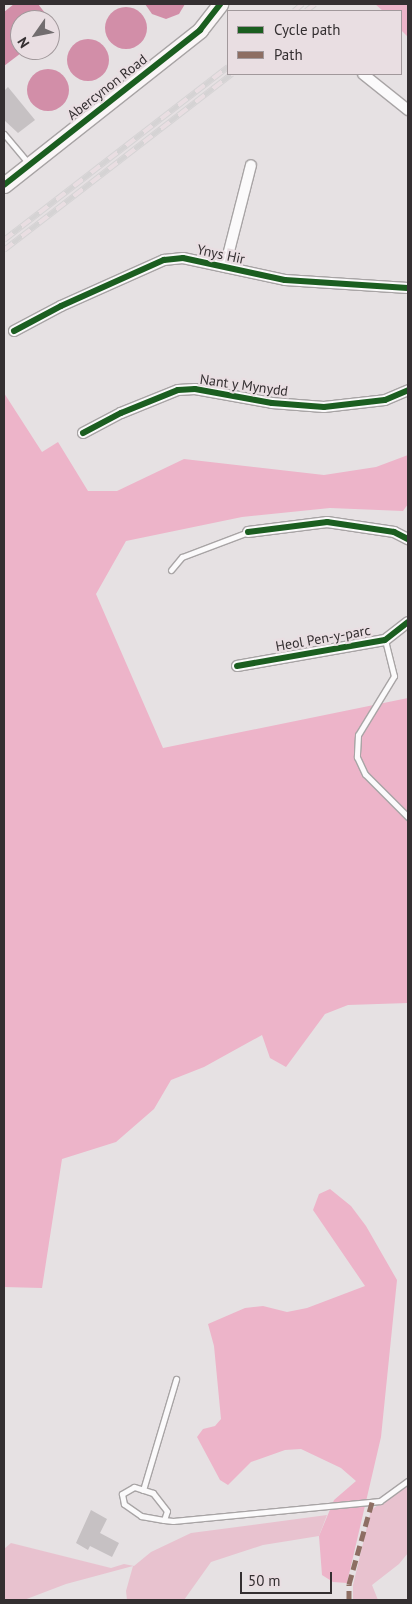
<!DOCTYPE html>
<style>
body{margin:0}
#map{position:relative;width:412px;height:1604px;overflow:hidden;background:#e6e1e3;font-family:"PT Sans",sans-serif}
div>[style]{position:absolute}
[style*='--x']{left:calc(var(--x)*1px);top:calc(var(--y)*1px);width:calc(var(--w)*1px);rotate:calc(var(--a)*1deg)}
.green>*{inset:0;background:#e8c2cf}
.forest>*{inset:0;background:#edb4c9}
.water>*{inset:0;background:#d28ea8}
.round{border-radius:50%}
.building>*{inset:0;background:#c6c1c3}
.roads{filter:drop-shadow(1px 0 #a8a4a5) drop-shadow(-1px 0 #a8a4a5) drop-shadow(0 1px #a8a4a5) drop-shadow(0 -1px #a8a4a5)}
.lane>*{height:5px;margin:-2.5px;padding:0 2.5px;transform-origin:2.5px;border-radius:2.5px;background:#fbfafb}
.street>*{height:10px;margin:-5px;padding:0 5px;transform-origin:5px;border-radius:5px;background:#fbfafb}
.secondary>*{height:15px;margin:-7.5px;padding:0 7.5px;transform-origin:7.5px;border-radius:7.5px;background:#faf6f7}
.rail>*{height:5.5px;margin-top:-2.75px;transform-origin:0;background:repeating-linear-gradient(90deg,#e9dee2 0 11px,#d5d3d4 0 22px);box-sizing:border-box;border-block:1px solid #d5d3d4}
.quiet>*{height:5px;margin-top:-2.5px;transform-origin:0;background:repeating-linear-gradient(90deg,#8d6e63 0 10px,transparent 0 15px)}
.cycleway>*{height:6px;margin:-3px;padding:0 3px;transform-origin:3px;border-radius:3px;background:#1b5e20}
span{translate:-50% -50%;white-space:nowrap;text-align:center;line-height:1.15;-webkit-text-stroke:4.5px #e9dee2;paint-order:stroke}
.street-label{font-size:14px;color:#342f31}
.frame{position:absolute;inset:0;border:5px solid #342f31;pointer-events:none}
.legend{position:absolute;left:227px;top:10px;width:175px;height:65px;box-sizing:border-box;background:#e9dee2;border:1px solid #a1989b;margin:0;padding:6px 9px;list-style:none;font-size:15px;color:#342f31}
.legend li{display:flex;align-items:center;gap:10px;height:25px}
.legend b{width:25px;border:1px solid #a1989b}
.north{position:absolute;left:10px;top:10px;width:50px;height:50px;box-sizing:border-box;background:#e9dee2;border:1px solid #a1989b;border-radius:50%;rotate:237deg;font-size:14px;font-weight:700;line-height:20px;text-align:center;color:#342f31}
.north::after{content:'';display:block;margin:auto;width:18px;height:22px;background:#726d6f;clip-path:polygon(50% 0,100% 100%,50% 72%,0 100%)}
.scale{position:absolute;left:240px;top:1572px;width:92px;height:22px;box-sizing:border-box;border:2px solid #342f31;border-top:0;padding-left:6px;font-size:15px;line-height:18px;white-space:nowrap;color:#342f31;-webkit-text-stroke:4px #e9dee2;paint-order:stroke}
</style>
<div id="map">
<div class="green">
<i style="clip-path:polygon(408px 1484px,408px 1553px,399px 1564px,372px 1585px,378px 1600px,353px 1600px,353px 1585px,371px 1510px)"></i>
<i style="clip-path:polygon(327px 1515px,319px 1536px,263px 1545px,211px 1562px,184px 1600px,127px 1600px,126px 1591px,133px 1566px,66px 1584px,24px 1600px,4px 1600px,4px 1549px,11px 1543px,111px 1568px,124px 1564px,134px 1566px,151px 1552px,191px 1533px)"></i>
</div>
<div class="forest">
<i style="clip-path:polygon(375px 4px,408px 4px,408px 37px,401px 30px,401px 11px,383px 11px)"></i>
<i style="clip-path:polygon(4px 393px,42px 452px,58px 442px,88px 491px,117px 491px,184px 459px,324px 475px,376px 467px,408px 455px,408px 504px,403px 511px,330px 508px,242px 517px,126px 541px,96px 594px,163px 748px,408px 698px,408px 1003px,348px 1005px,325px 1014px,286px 1067px,270px 1058px,262px 1035px,204px 1067px,171px 1080px,154px 1109px,116px 1142px,62px 1159px,42px 1288px,4px 1287px)"></i>
<i style="clip-path:polygon(330px 1189px,351px 1206px,366px 1226px,397px 1280px,381px 1437px,347px 1583px,333px 1582px,322px 1575px,319px 1536px,334px 1500px,356px 1481px,341px 1468px,301px 1449px,285px 1450px,251px 1462px,228px 1485px,220px 1480px,197px 1437px,203px 1429px,215px 1426px,221px 1419px,214px 1346px,208px 1324px,245px 1308px,263px 1306px,287px 1312px,307px 1308px,365px 1286px,313px 1210px,319px 1194px)"></i>
</div>
<div class="water">
<i style="clip-path:polygon(14px 4px,38px 4px,56px 27px,50px 32px,50px 20px,20px 20px,20px 50px,25px 50px,4px 66px,4px 12px)"></i>
<i style="clip-path:polygon(145px 4px,185px 4px,179px 14px,166px 19px,152px 14px)"></i>
<i class="round" style="left:105px;top:7px;width:42px;height:42px"></i>
<i class="round" style="left:67px;top:39px;width:42px;height:42px"></i>
<i class="round" style="left:27px;top:69px;width:42px;height:42px"></i>
</div>
<div class="building">
<i style="clip-path:polygon(8px 87px,35px 120px,18px 133px,4px 120px,4px 91px)"></i>
<i style="clip-path:polygon(91px 1510px,107px 1519px,100px 1533px,119px 1543px,112px 1557px,90px 1546px,88px 1550px,76px 1543px)"></i>
</div>
<div class="roads">
<div class="lane">
<i style="--x:4;--y:134;--w:39;--a:50"></i>
<i style="--x:171;--y:570;--w:17;--a:-50"></i>
<i style="--x:182;--y:557;--w:71;--a:-20.7"></i>
<i style="--x:385;--y:640;--w:37;--a:76"></i>
<i style="--x:394;--y:676;--w:69;--a:121.4"></i>
<i style="--x:358;--y:735;--w:22;--a:93"></i>
<i style="--x:357;--y:757;--w:19;--a:65"></i>
<i style="--x:365;--y:774;--w:61;--a:45"></i>
<i style="--x:143;--y:1490;--w:116;--a:-73.4"></i>
<i style="--x:164;--y:1520;--w:9;--a:-72"></i>
<i style="--x:167;--y:1511;--w:23;--a:-128"></i>
<i style="--x:153;--y:1493;--w:20;--a:-162"></i>
<i style="--x:134;--y:1487;--w:14;--a:150"></i>
<i style="--x:122;--y:1494;--w:10;--a:79"></i>
<i style="--x:124;--y:1504;--w:21;--a:35"></i>
<i style="--x:141;--y:1516;--w:23;--a:10"></i>
<i style="--x:164;--y:1520;--w:9;--a:6"></i>
<i style="--x:173;--y:1521;--w:208;--a:-5.5"></i>
<i style="--x:380;--y:1501;--w:34;--a:-36"></i>
</div>
<div class="street">
<i style="--x:363;--y:74;--w:58;--a:38.7"></i>
<i style="--x:225;--y:267;--w:105;--a:-75.7"></i>
<i style="--x:14;--y:331;--w:53;--a:-28"></i>
<i style="--x:61;--y:306;--w:113;--a:-24.1"></i>
<i style="--x:164;--y:260;--w:19;--a:-6"></i>
<i style="--x:183;--y:258;--w:104;--a:12.2"></i>
<i style="--x:285;--y:280;--w:123;--a:3.7"></i>
<i style="--x:83;--y:433;--w:43;--a:-27.8"></i>
<i style="--x:121;--y:413;--w:61;--a:-22"></i>
<i style="--x:178;--y:390;--w:17;--a:-3"></i>
<i style="--x:195;--y:389;--w:78;--a:10.3"></i>
<i style="--x:272;--y:403;--w:52;--a:4.4"></i>
<i style="--x:324;--y:407;--w:61;--a:-6.5"></i>
<i style="--x:385;--y:400;--w:25;--a:-23"></i>
<i style="--x:248;--y:532;--w:80;--a:-7.2"></i>
<i style="--x:327;--y:522;--w:68;--a:8.5"></i>
<i style="--x:394;--y:532;--w:16;--a:27"></i>
<i style="--x:237;--y:666;--w:150;--a:-10"></i>
<i style="--x:385;--y:640;--w:29;--a:-38"></i>
</div>
<div class="secondary">
<i style="--x:4;--y:185;--w:250;--a:-38.3"></i>
<i style="--x:200;--y:30;--w:33;--a:-52"></i>
</div>
</div>
<div class="rail">
<i style="--x:294;--y:11;--w:11;--a:-41"></i>
<i style="--x:306;--y:11;--w:11;--a:-38"></i>
<i style="--x:4;--y:240;--w:283;--a:-37.7"></i>
<i style="--x:4;--y:250;--w:288;--a:-37.7"></i>
</div>
<div class="quiet">
<i style="--x:349;--y:1600;--w:16;--a:-90"></i>
<i style="--x:349;--y:1584;--w:85;--a:-74.3"></i>
</div>
<div class="cycleway">
<i style="--x:4;--y:185;--w:250;--a:-38.3"></i>
<i style="--x:200;--y:30;--w:33;--a:-52"></i>
<i style="--x:14;--y:331;--w:53;--a:-28"></i>
<i style="--x:61;--y:306;--w:113;--a:-24.1"></i>
<i style="--x:164;--y:260;--w:19;--a:-6"></i>
<i style="--x:183;--y:258;--w:104;--a:12.2"></i>
<i style="--x:285;--y:280;--w:123;--a:3.7"></i>
<i style="--x:83;--y:433;--w:43;--a:-27.8"></i>
<i style="--x:121;--y:413;--w:61;--a:-22"></i>
<i style="--x:178;--y:390;--w:17;--a:-3"></i>
<i style="--x:195;--y:389;--w:78;--a:10.3"></i>
<i style="--x:272;--y:403;--w:52;--a:4.4"></i>
<i style="--x:324;--y:407;--w:61;--a:-6.5"></i>
<i style="--x:385;--y:400;--w:25;--a:-23"></i>
<i style="--x:248;--y:532;--w:80;--a:-7.2"></i>
<i style="--x:327;--y:522;--w:68;--a:8.5"></i>
<i style="--x:394;--y:532;--w:16;--a:27"></i>
<i style="--x:237;--y:666;--w:150;--a:-10"></i>
<i style="--x:385;--y:640;--w:29;--a:-38"></i>
</div>
<div class="street-label">
<span style="left:107px;top:87px;rotate:-38deg">Abercynon Road</span>
<span style="left:221px;top:254px;rotate:12deg">Ynys Hir</span>
<span style="left:244px;top:385px;rotate:8deg">Nant y Mynydd</span>
<span style="left:323px;top:638px;rotate:-10deg">Heol Pen-y-parc</span>
</div>
<div class="frame"></div>
<ul class="legend">
<li><b style="height:6px;background:#1b5e20"></b>Cycle path</li>
<li><b style="height:6px;background:#8d6e63"></b>Path</li>
</ul>
<div class="north">N</div>
<div class="scale">50 m</div>
</div>
